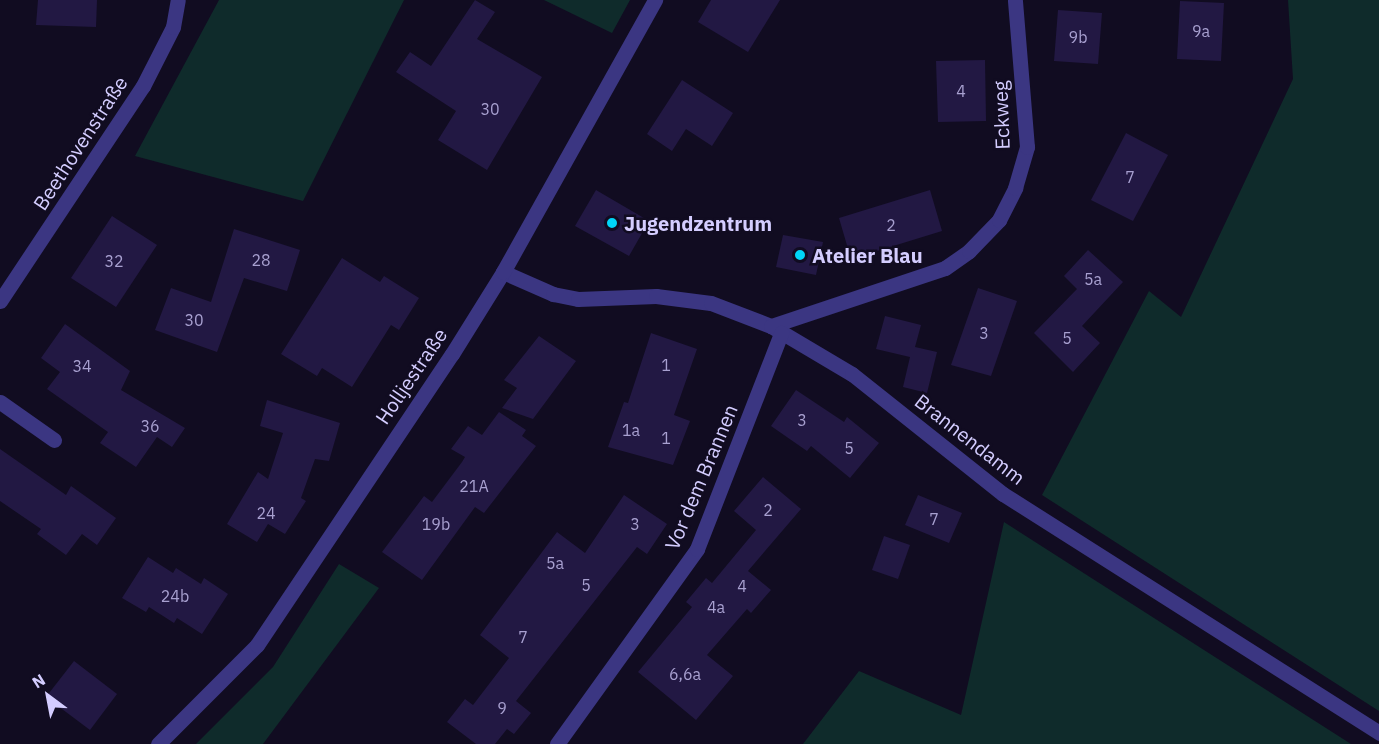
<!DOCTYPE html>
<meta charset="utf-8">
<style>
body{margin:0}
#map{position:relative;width:1379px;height:744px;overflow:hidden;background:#110c21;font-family:"IBM Plex Sans",sans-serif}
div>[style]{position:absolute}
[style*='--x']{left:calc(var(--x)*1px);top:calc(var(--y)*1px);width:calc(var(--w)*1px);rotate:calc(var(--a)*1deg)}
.green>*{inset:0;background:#0f2b2b}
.building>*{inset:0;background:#221843}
.minor>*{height:15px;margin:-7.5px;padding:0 7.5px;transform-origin:7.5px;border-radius:7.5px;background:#3b3682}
.dots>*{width:16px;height:16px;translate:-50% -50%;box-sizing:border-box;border:3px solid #110c21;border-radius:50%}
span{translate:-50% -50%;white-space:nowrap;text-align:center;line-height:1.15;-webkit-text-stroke:5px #110c21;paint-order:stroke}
.number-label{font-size:16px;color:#a8a0d0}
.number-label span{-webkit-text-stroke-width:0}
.street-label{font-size:20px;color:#d4cdff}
.poi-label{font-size:20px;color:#d4cdff;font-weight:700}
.left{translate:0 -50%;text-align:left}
.north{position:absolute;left:18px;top:666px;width:60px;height:60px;-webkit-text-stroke:4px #110c21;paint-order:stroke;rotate:328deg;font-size:16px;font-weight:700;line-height:24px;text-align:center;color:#d4cdff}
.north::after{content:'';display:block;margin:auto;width:21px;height:27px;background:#d4cdff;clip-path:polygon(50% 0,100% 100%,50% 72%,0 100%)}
</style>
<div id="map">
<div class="green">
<i style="clip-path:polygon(219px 0,404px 0,303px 201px,135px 156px)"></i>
<i style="clip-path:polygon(544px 0,630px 0,612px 33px)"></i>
<i style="clip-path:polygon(1288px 0,1379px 0,1379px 711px,1042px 495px,1149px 291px,1181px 317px,1293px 79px)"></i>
<i style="clip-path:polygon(1004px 522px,1351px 744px,803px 744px,859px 671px,961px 715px)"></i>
<i style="clip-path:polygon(339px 564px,379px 588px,263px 744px,196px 744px,273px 667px)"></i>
</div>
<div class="building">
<i style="clip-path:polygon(38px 0,97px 0,96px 27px,36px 25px)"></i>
<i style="clip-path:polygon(475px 0,495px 12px,477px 39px,542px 77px,487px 170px,438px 140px,456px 111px,396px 72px,410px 52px,431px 66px)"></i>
<i style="clip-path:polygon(711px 0,780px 0,748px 52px,698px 22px)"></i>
<i style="clip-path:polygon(1180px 1px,1224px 3px,1221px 61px,1177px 59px)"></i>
<i style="clip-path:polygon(1058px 10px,1102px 13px,1098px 64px,1054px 61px)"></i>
<i style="clip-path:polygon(985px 60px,986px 121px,938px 122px,936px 61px)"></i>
<i style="clip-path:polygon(682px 80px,733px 113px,712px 146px,686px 129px,672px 151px,647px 134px)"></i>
<i style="clip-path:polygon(1126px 133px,1168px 155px,1133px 221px,1091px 200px)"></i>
<i style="clip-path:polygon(596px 190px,649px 221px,629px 256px,575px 226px)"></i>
<i style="clip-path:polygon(930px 190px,942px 231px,851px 259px,839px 218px)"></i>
<i style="clip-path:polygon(112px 216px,157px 245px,116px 307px,71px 278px)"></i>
<i style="clip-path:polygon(234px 229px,300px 250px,287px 291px,244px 278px,217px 352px,155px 330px,171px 288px,211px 302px)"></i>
<i style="clip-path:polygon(783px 235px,823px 242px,816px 275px,776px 267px)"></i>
<i style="clip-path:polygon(1088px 250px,1123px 282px,1082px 326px,1100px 343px,1073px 372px,1034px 333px,1077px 289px,1064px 276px)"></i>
<i style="clip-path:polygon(342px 258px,380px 282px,384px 276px,419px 298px,399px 330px,391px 325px,352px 387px,322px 368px,317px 376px,281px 354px)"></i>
<i style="clip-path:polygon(978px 288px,1017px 301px,991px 376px,951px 365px)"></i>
<i style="clip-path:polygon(885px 316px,921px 325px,915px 347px,937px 352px,927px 393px,903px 387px,910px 357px,876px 349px)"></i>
<i style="clip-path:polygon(65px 324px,130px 371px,121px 390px,185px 428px,172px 447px,157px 437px,136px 467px,100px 443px,108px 432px,47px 389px,60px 372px,41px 358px)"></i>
<i style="clip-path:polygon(651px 333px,697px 349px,674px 415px,690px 421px,673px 465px,608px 447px,624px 402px,628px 403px)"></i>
<i style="clip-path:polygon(539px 336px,576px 361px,533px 419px,502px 408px,517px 388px,504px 380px)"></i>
<i style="clip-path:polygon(796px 390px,844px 422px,847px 417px,879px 443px,850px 478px,811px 446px,807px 451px,771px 426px)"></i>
<i style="clip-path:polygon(267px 400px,340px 423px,329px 461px,315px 459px,301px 498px,306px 501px,285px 534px,268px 524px,257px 542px,227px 524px,258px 472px,268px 479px,283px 433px,260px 426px)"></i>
<i style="clip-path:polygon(499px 412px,526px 430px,522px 436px,536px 446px,484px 513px,475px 507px,422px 580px,382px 552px,424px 496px,432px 502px,462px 462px,465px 457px,451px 449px,468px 426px,482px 435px)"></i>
<i style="clip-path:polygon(0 449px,66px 495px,71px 486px,116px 518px,97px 545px,82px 534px,66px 555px,37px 534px,41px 529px,0 501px)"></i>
<i style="clip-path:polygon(763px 477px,801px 509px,748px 571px,771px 590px,751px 613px,747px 609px,707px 655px,733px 676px,696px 720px,638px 672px,692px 607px,686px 602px,706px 578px,712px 583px,756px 530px,734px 511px)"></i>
<i style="clip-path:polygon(624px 495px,667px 524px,647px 554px,637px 547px,516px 701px,531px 713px,514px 734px,507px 729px,495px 744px,476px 744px,447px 722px,465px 699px,473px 705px,509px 658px,480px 635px,557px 532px,585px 553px)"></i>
<i style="clip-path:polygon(918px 495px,962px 513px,949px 543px,905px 525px)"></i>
<i style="clip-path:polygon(884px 536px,910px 545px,898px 579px,872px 570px)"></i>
<i style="clip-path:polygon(148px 557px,173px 573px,176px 568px,201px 584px,204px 578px,228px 594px,202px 634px,177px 618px,174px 623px,149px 607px,146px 612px,122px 598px)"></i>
<i style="clip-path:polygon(74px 661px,117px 694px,90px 730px,46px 697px)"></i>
</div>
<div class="minor">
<i style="--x:503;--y:272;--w:55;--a:23.7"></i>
<i style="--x:553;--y:294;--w:25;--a:11"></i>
<i style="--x:578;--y:299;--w:78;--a:-2.2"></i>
<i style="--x:656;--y:296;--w:55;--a:7.3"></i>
<i style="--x:711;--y:303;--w:64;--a:21"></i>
<i style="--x:771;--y:326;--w:94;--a:30.7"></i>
<i style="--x:852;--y:374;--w:193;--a:38.5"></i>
<i style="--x:1003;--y:494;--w:446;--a:32.4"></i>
<i style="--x:0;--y:301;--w:258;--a:-56.4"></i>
<i style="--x:143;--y:86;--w:66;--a:-63"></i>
<i style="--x:173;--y:27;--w:27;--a:-80"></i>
<i style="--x:771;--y:326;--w:183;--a:-18.4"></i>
<i style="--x:945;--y:268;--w:29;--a:-35"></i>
<i style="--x:969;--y:251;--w:43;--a:-45.9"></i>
<i style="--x:999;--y:220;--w:36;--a:-63"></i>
<i style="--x:1015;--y:188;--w:43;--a:-73.7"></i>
<i style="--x:1027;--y:147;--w:147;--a:-94.7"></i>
<i style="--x:0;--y:402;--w:66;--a:35.1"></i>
<i style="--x:158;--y:744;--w:140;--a:-45"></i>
<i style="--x:257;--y:645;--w:350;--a:-56.2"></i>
<i style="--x:452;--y:354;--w:97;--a:-58.1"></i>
<i style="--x:503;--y:272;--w:312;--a:-60.8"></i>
<i style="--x:557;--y:744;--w:240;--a:-54.3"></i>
<i style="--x:697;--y:549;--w:232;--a:-68.7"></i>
</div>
<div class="dots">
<i style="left:612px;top:223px;background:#00d5f8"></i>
<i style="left:800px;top:255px;background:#00d5f8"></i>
</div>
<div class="number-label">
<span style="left:1201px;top:31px">9a</span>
<span style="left:1078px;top:37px">9b</span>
<span style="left:961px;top:91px">4</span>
<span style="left:490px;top:109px">30</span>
<span style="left:1130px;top:177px">7</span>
<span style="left:891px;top:225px">2</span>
<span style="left:261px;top:260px">28</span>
<span style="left:114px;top:261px">32</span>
<span style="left:1093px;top:279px">5a</span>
<span style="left:194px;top:320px">30</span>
<span style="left:984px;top:333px">3</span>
<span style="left:1067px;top:338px">5</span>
<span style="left:666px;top:365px">1</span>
<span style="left:82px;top:366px">34</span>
<span style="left:802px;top:420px">3</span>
<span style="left:150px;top:426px">36</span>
<span style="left:631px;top:430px">1a</span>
<span style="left:666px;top:438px">1</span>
<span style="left:849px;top:448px">5</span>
<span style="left:474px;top:486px">21A</span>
<span style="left:768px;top:510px">2</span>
<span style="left:266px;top:513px">24</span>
<span style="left:934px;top:519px">7</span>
<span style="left:436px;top:524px">19b</span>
<span style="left:635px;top:524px">3</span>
<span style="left:555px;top:563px">5a</span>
<span style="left:586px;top:585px">5</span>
<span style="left:742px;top:586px">4</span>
<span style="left:175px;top:596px">24b</span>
<span style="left:716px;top:607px">4a</span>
<span style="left:523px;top:637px">7</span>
<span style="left:685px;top:674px">6,6a</span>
<span style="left:502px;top:708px">9</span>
</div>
<div class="street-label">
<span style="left:1001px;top:115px;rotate:-92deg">Eckweg</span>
<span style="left:80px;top:143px;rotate:-57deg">Beethovenstraße</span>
<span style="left:411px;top:376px;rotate:-56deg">Holljestraße</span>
<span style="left:970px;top:439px;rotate:38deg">Brannendamm</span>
<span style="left:701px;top:477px;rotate:-67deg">Vor dem Brannen</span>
</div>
<div class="poi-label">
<span class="left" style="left:624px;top:223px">Jugendzentrum</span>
<span class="left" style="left:812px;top:255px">Atelier Blau</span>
</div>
<div class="north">N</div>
</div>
